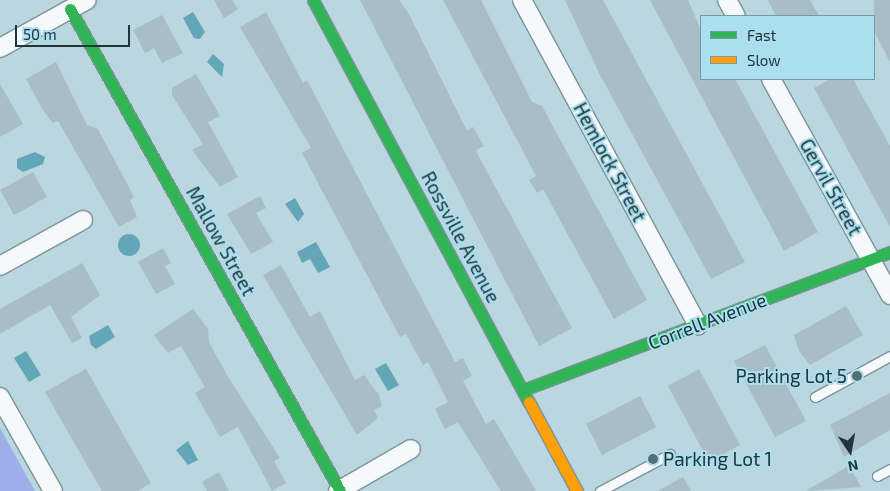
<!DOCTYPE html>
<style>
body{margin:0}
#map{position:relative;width:890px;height:491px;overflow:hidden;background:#bad6df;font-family:"Exo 2",sans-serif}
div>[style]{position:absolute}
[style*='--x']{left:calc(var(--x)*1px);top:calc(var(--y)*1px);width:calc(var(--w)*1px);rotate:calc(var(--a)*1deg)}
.forest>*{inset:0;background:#9daee9}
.water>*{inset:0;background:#62a6b8}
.round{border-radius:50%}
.building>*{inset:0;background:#a8bdc6}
.roads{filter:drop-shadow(1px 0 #7c939a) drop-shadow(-1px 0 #7c939a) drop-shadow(0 1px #7c939a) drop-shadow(0 -1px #7c939a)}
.lane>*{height:9px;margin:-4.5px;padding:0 4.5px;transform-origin:4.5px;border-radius:4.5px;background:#f5f9fa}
.street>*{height:18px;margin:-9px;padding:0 9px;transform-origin:9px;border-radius:9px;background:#f5f9fa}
.fast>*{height:11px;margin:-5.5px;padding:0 5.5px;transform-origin:5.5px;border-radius:5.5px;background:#30b455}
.slow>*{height:11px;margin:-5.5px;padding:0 5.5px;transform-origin:5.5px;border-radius:5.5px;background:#ff9f0a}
.dots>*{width:14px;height:14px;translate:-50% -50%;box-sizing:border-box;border:2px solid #abdeee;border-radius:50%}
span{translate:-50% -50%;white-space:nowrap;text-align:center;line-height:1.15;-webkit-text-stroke:4px #abdeee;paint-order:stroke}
.street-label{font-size:19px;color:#20353b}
.poi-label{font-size:19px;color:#20353b}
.right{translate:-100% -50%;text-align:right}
.left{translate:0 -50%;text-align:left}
.legend{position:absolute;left:700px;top:15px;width:175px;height:65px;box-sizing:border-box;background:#abdeee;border:1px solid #739aa6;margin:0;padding:6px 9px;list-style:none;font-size:15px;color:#20353b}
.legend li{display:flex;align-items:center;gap:10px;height:25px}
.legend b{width:25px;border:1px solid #739aa6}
.north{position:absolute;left:825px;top:426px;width:50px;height:50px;-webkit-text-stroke:4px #abdeee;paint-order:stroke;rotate:168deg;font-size:14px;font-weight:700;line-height:20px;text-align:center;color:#20353b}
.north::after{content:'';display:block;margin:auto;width:18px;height:22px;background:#20353b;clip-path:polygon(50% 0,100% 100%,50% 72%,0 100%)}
.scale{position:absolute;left:15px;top:25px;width:115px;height:22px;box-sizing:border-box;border:2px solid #20353b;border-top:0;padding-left:6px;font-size:15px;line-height:18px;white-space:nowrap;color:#20353b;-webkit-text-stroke:4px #abdeee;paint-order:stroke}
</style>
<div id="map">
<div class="forest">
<i style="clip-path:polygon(0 428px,35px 491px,0 491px)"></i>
</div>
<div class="water">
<i style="clip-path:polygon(193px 12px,205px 32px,200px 39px,194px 38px,183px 18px)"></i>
<i style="clip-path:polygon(213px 54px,224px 64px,222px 77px,207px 62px)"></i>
<i style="clip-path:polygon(35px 152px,45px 157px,43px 164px,23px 172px,17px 168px,17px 159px)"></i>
<i style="clip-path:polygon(295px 198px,304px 214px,298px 222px,285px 204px)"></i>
<i class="round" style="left:118px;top:234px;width:22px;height:22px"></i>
<i style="clip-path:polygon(316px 242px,330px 267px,318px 273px,310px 259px,302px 263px,297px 252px)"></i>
<i style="clip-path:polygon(108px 325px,115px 337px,96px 349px,91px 345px,89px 336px)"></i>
<i style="clip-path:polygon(26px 351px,41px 375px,29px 382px,14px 358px)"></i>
<i style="clip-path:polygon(386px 363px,399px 385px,388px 391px,375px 369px)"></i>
<i style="clip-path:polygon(188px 441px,198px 460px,188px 465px,176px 450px)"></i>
</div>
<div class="building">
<i style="clip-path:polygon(214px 0,232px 0,238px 9px,224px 18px)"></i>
<i style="clip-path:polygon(360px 0,399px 0,409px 14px,467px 131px,473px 127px,484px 146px,476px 150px,479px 157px,572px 328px,539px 346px)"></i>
<i style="clip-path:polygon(443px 0,481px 0,532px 102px,542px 106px,647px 300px,614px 319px,543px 189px,537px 193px,529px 180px,536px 176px)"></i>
<i style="clip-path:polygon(565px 0,603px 0,745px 262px,711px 279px,599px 73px)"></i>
<i style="clip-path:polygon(650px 0,688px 0,701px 30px,701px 79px,735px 79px,818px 232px,784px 251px)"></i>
<i style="clip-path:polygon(768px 0,810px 0,819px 16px,776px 16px)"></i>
<i style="clip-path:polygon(874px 0,890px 0,890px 62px,874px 31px)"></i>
<i style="clip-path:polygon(266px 12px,303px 83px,307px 80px,328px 120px,455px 362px,463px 358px,472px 376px,463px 381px,486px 424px,494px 419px,536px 491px,501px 491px,458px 422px,445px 429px,435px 409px,448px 402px,428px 362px,423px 365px,406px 334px,400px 337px,302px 153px,311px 148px,240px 27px)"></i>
<i style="clip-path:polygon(162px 15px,183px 53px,162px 63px,154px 48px,145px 53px,133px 30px)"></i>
<i style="clip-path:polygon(56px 62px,87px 125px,98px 129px,134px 197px,130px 200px,137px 217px,119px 227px,58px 121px,53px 123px,44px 112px,26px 79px)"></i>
<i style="clip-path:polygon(196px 74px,220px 116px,208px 122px,238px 177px,220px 187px,192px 150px,203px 144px,172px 95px,172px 88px)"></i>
<i style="clip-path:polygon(830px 79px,853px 79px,890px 146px,890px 227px,814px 88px)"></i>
<i style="clip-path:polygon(0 84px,23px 124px,0 137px)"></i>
<i style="clip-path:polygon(33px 172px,47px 197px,14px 215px,0 190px)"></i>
<i style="clip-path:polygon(260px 196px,266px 208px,256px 213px,273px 242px,251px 254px,227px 214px)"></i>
<i style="clip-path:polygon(163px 248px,171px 263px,165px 266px,175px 284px,156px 294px,138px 262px)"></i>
<i style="clip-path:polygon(82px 263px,100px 295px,71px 317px,82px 338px,72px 343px,50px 305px,0 334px,0 309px)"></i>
<i style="clip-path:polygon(281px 265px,310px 317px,320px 311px,355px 380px,364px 375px,379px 395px,382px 406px,374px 410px,378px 418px,357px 435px,263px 275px)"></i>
<i style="clip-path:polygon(846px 306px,863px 335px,810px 365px,799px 351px,794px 335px)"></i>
<i style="clip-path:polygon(193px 309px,208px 329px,209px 342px,227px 375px,280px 458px,274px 461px,286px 483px,272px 491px,238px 427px,220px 437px,195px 393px,205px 387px,181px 346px,168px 353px,154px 335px)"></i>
<i style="clip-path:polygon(765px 345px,806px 421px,775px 437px,734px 361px)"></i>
<i style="clip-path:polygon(86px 369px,151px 483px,138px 491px,102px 491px,45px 392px)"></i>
<i style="clip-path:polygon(699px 369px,740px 445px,709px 462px,668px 386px)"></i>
<i style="clip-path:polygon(890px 393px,890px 430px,844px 457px,830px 425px)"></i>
<i style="clip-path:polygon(640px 396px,656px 427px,602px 455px,586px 424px)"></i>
<i style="clip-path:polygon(849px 465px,861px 487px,805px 491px,832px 476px)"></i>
<i style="clip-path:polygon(219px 472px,229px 491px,207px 491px,202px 482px)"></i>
<i style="clip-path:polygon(683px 477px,691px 491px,658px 491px)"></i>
</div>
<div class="roads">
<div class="lane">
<i style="--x:815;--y:397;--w:85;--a:-28.7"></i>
<i style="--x:877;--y:476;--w:15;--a:-28"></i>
<i style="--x:600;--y:491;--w:79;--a:-27.9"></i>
</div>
<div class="street">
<i style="--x:522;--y:0;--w:370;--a:61.6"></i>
<i style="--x:727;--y:0;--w:18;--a:61"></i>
<i style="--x:0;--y:48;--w:99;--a:-28.9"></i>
<i style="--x:771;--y:79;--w:247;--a:61.1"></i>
<i style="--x:0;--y:266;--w:95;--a:-29"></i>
<i style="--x:0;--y:397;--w:108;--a:60.6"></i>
<i style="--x:338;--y:491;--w:84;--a:-29.9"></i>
</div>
<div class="fast">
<i style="--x:313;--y:0;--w:456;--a:61.8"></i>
<i style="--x:70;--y:9;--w:552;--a:60.74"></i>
<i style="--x:523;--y:390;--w:392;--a:-20.6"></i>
</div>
<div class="slow">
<i style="--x:529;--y:402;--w:101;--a:61.7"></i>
</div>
</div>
<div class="dots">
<i style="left:857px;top:376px;background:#566d74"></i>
<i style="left:653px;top:459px;background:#566d74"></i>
</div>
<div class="street-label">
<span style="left:610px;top:162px;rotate:62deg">Hemlock Street</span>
<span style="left:831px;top:187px;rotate:61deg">Gervil Street</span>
<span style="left:461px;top:237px;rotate:62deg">Rossville Avenue</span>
<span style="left:221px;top:241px;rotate:61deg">Mallow Street</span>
<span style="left:707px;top:321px;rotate:-21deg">Correll Avenue</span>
</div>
<div class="poi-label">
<span class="right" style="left:847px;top:376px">Parking Lot 5</span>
<span class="left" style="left:663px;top:459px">Parking Lot 1</span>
</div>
<ul class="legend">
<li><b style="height:6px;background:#30b455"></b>Fast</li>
<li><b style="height:6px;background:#ff9f0a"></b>Slow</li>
</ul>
<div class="north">N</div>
<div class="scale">50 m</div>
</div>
